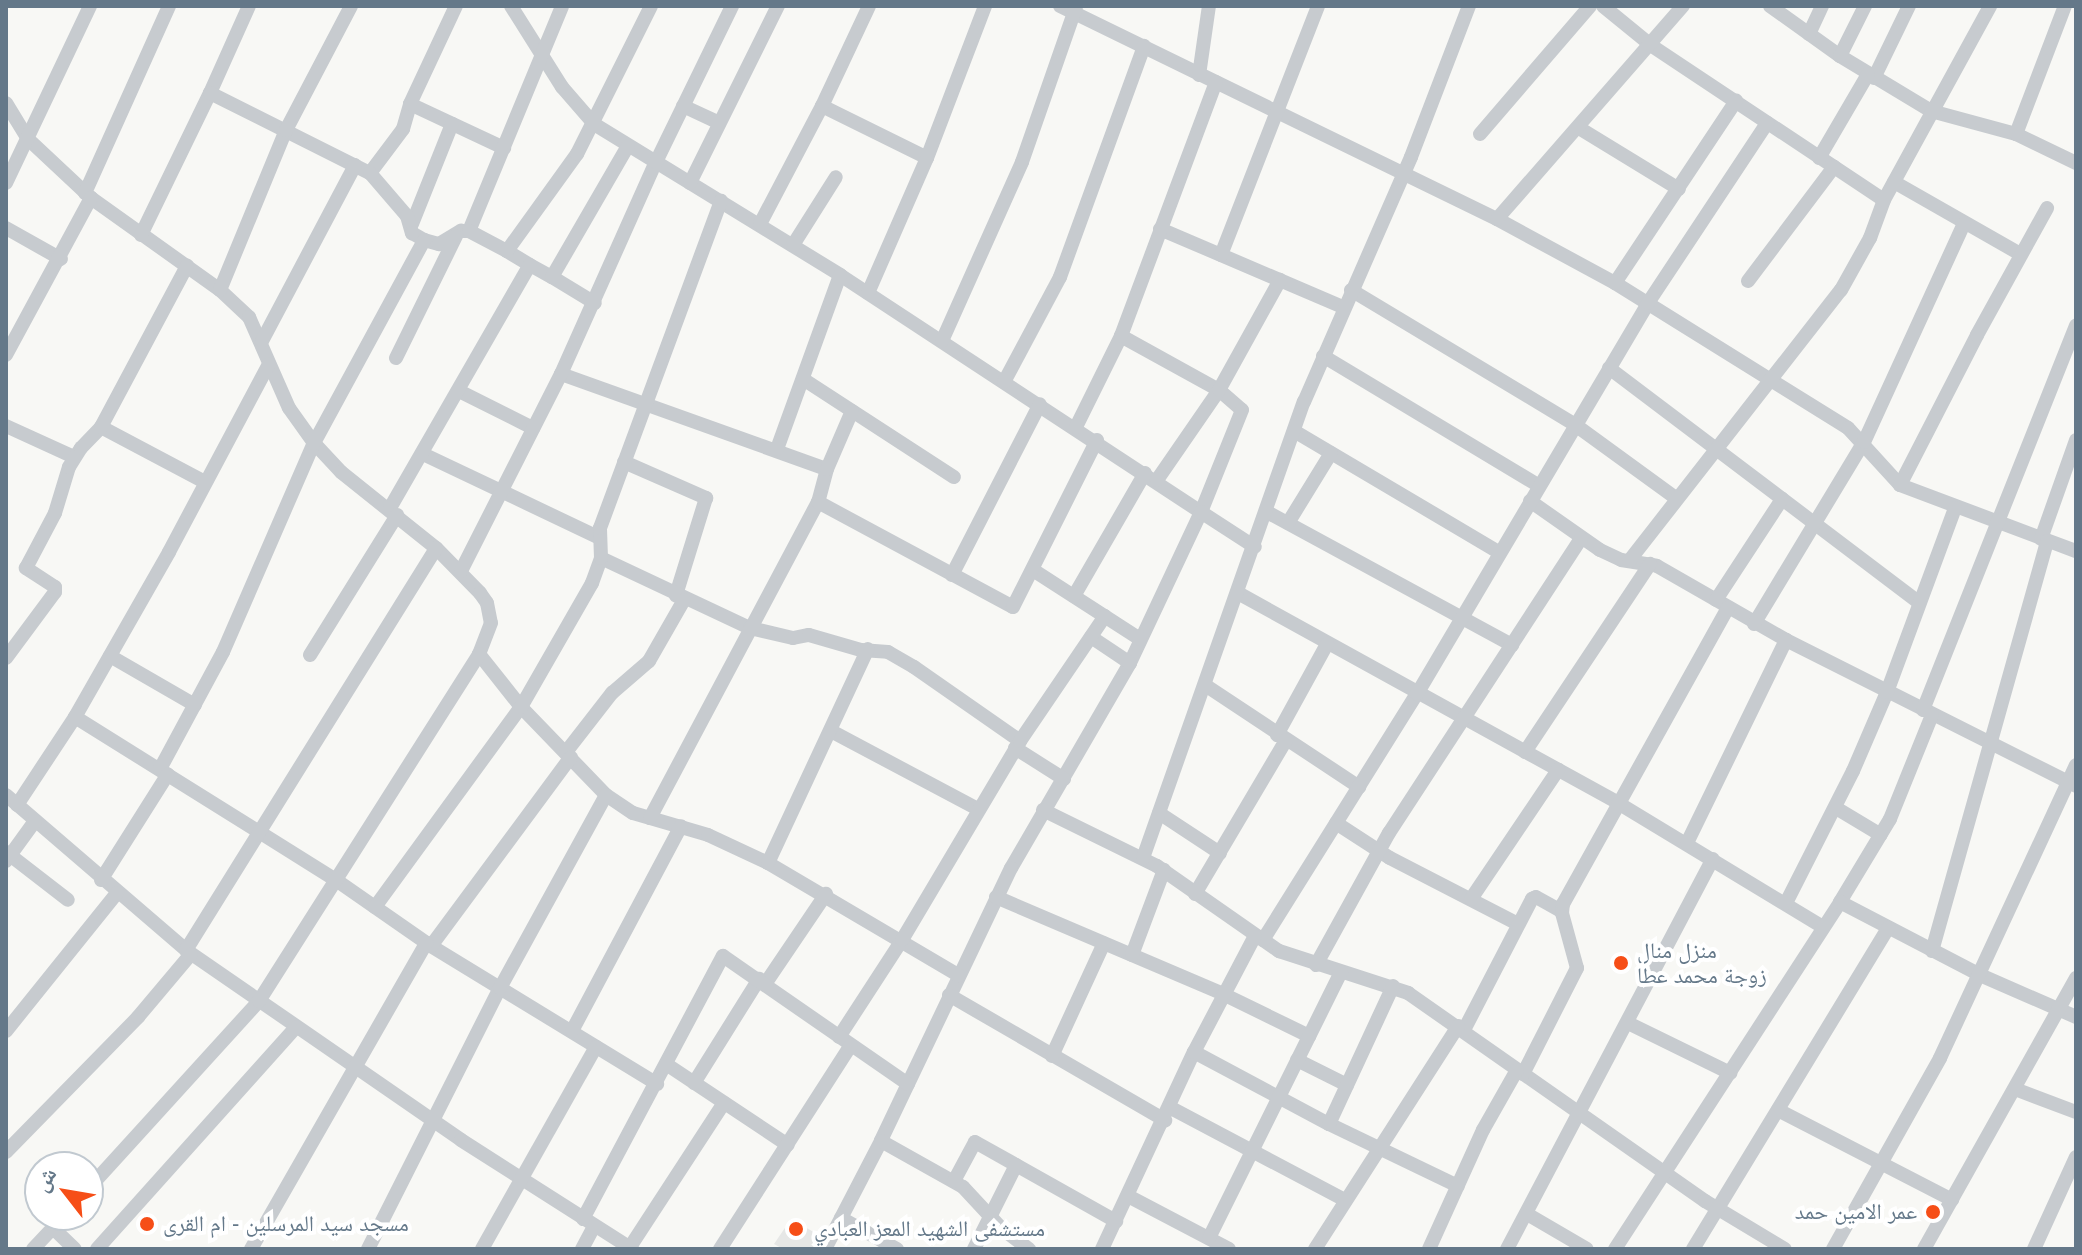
<!DOCTYPE html>
<meta charset="utf-8">
<style>
body{margin:0}
#map{position:relative;width:2082px;height:1255px;overflow:hidden;background:#f8f8f5;font-family:Helvetica,"Noto Naskh Arabic",sans-serif}
div>[style]{position:absolute}
[style*='--x']{left:calc(var(--x)*1px);top:calc(var(--y)*1px);width:calc(var(--w)*1px);rotate:calc(var(--a)*1deg)}
.built>*{inset:0;background:#e6e7e6}
.minor>*{height:14px;margin:-7px;padding:0 7px;transform-origin:7px;border-radius:7px;background:#c7cbcf}
.dots>*{width:22px;height:22px;translate:-50% -50%;box-sizing:border-box;border:4px solid #fff;border-radius:50%}
span{translate:-50% -50%;white-space:nowrap;text-align:center;line-height:1.15;-webkit-text-stroke:8px #fff;paint-order:stroke}
.poi-label{font-size:22px;color:#647889}
.left{translate:0 -50%;text-align:left}
.right{translate:-100% -50%;text-align:right}
.frame{position:absolute;inset:0;border:8px solid #647889;pointer-events:none}
.north{position:absolute;left:24px;top:1151px;width:80px;height:80px;box-sizing:border-box;background:#fff;border:2px solid #c1c9d0;border-radius:50%;rotate:301deg;font-size:22px;font-weight:700;line-height:32px;text-align:center;color:#647889}
.north::after{content:'';display:block;margin:auto;width:28px;height:36px;background:#f64e17;clip-path:polygon(50% 0,100% 100%,50% 72%,0 100%)}
</style>
<div id="map">
<div class="built">
<i style="clip-path:polygon(791px 1219px,824px 1238px,819px 1249px,783px 1249px,774px 1244px)"></i>
</div>
<div class="minor">
<i style="--x:511;--y:6;--w:96;--a:57.8"></i>
<i style="--x:562;--y:87;--w:49;--a:49.1"></i>
<i style="--x:594;--y:124;--w:289;--a:31.5"></i>
<i style="--x:840;--y:275;--w:432;--a:33.3"></i>
<i style="--x:1201;--y:512;--w:167;--a:115.2"></i>
<i style="--x:1130;--y:663;--w:237;--a:120.1"></i>
<i style="--x:1011;--y:868;--w:302;--a:115.5"></i>
<i style="--x:881;--y:1141;--w:122;--a:117.4"></i>
<i style="--x:1060;--y:6;--w:486;--a:26"></i>
<i style="--x:1497;--y:219;--w:134;--a:28.5"></i>
<i style="--x:1615;--y:283;--w:274;--a:31.9"></i>
<i style="--x:1848;--y:428;--w:77;--a:47.6"></i>
<i style="--x:1900;--y:485;--w:188;--a:20.6"></i>
<i style="--x:1603;--y:6;--w:63;--a:39.2"></i>
<i style="--x:1652;--y:46;--w:278;--a:33.6"></i>
<i style="--x:1770;--y:6;--w:86;--a:35.5"></i>
<i style="--x:1840;--y:56;--w:106;--a:31.1"></i>
<i style="--x:1931;--y:111;--w:88;--a:15.1"></i>
<i style="--x:2016;--y:134;--w:67;--a:25.8"></i>
<i style="--x:1809;--y:34;--w:31;--a:-65"></i>
<i style="--x:1840;--y:56;--w:56;--a:-63.4"></i>
<i style="--x:1199;--y:75;--w:70;--a:-81.8"></i>
<i style="--x:1874;--y:78;--w:80;--a:-64.1"></i>
<i style="--x:210;--y:93;--w:95;--a:-65.9"></i>
<i style="--x:6;--y:103;--w:42;--a:58.6"></i>
<i style="--x:28;--y:139;--w:86;--a:43.1"></i>
<i style="--x:91;--y:198;--w:158;--a:35.5"></i>
<i style="--x:220;--y:290;--w:40;--a:43"></i>
<i style="--x:249;--y:317;--w:99;--a:66.3"></i>
<i style="--x:289;--y:408;--w:43;--a:54.5"></i>
<i style="--x:314;--y:443;--w:40;--a:47"></i>
<i style="--x:341;--y:472;--w:122;--a:38.7"></i>
<i style="--x:436;--y:548;--w:63;--a:45.6"></i>
<i style="--x:480;--y:593;--w:12;--a:55"></i>
<i style="--x:487;--y:603;--w:20;--a:79"></i>
<i style="--x:491;--y:623;--w:33;--a:111"></i>
<i style="--x:479;--y:654;--w:68;--a:51.6"></i>
<i style="--x:521;--y:707;--w:122;--a:46"></i>
<i style="--x:606;--y:795;--w:32;--a:34"></i>
<i style="--x:633;--y:813;--w:78;--a:16.3"></i>
<i style="--x:708;--y:835;--w:66;--a:25"></i>
<i style="--x:768;--y:863;--w:221;--a:30.5"></i>
<i style="--x:410;--y:104;--w:104;--a:25.1"></i>
<i style="--x:683;--y:106;--w:40;--a:25"></i>
<i style="--x:822;--y:106;--w:117;--a:26.3"></i>
<i style="--x:1579;--y:128;--w:117;--a:31.4"></i>
<i style="--x:1480;--y:134;--w:169;--a:-49.3"></i>
<i style="--x:2016;--y:134;--w:137;--a:-69.1"></i>
<i style="--x:1819;--y:158;--w:97;--a:-59.7"></i>
<i style="--x:370;--y:173;--w:55;--a:-53.1"></i>
<i style="--x:403;--y:129;--w:26;--a:-74"></i>
<i style="--x:410;--y:104;--w:108;--a:-64.9"></i>
<i style="--x:1894;--y:182;--w:145;--a:29.7"></i>
<i style="--x:6;--y:183;--w:196;--a:-64.6"></i>
<i style="--x:690;--y:183;--w:198;--a:-63.6"></i>
<i style="--x:85;--y:193;--w:205;--a:-65.8"></i>
<i style="--x:1497;--y:219;--w:283;--a:-48.9"></i>
<i style="--x:412;--y:224;--w:108;--a:-68.2"></i>
<i style="--x:760;--y:224;--w:133;--a:-62.3"></i>
<i style="--x:822;--y:106;--w:110;--a:-64.8"></i>
<i style="--x:6;--y:228;--w:63;--a:29.4"></i>
<i style="--x:1160;--y:229;--w:199;--a:23.1"></i>
<i style="--x:469;--y:231;--w:243;--a:-67.5"></i>
<i style="--x:141;--y:235;--w:158;--a:-64.1"></i>
<i style="--x:210;--y:93;--w:179;--a:26.6"></i>
<i style="--x:370;--y:173;--w:57;--a:49.3"></i>
<i style="--x:407;--y:216;--w:18;--a:74"></i>
<i style="--x:412;--y:233;--w:14;--a:30"></i>
<i style="--x:424;--y:240;--w:16;--a:15"></i>
<i style="--x:439;--y:244;--w:26;--a:-31"></i>
<i style="--x:461;--y:231;--w:8;--a:0"></i>
<i style="--x:469;--y:231;--w:43;--a:27.8"></i>
<i style="--x:793;--y:245;--w:80;--a:-57.7"></i>
<i style="--x:1221;--y:255;--w:267;--a:-68.7"></i>
<i style="--x:530;--y:265;--w:27;--a:-149"></i>
<i style="--x:507;--y:251;--w:120;--a:-54.2"></i>
<i style="--x:577;--y:154;--w:165;--a:-63.4"></i>
<i style="--x:552;--y:277;--w:50;--a:31.2"></i>
<i style="--x:1748;--y:281;--w:143;--a:-53"></i>
<i style="--x:1615;--y:283;--w:219;--a:-56.4"></i>
<i style="--x:220;--y:290;--w:173;--a:-67.6"></i>
<i style="--x:286;--y:130;--w:140;--a:-62.3"></i>
<i style="--x:1351;--y:290;--w:260;--a:31"></i>
<i style="--x:1574;--y:424;--w:126;--a:36"></i>
<i style="--x:868;--y:293;--w:147;--a:-66.4"></i>
<i style="--x:927;--y:158;--w:163;--a:-69.1"></i>
<i style="--x:1121;--y:336;--w:112;--a:28.9"></i>
<i style="--x:1219;--y:390;--w:30;--a:41"></i>
<i style="--x:1242;--y:410;--w:110;--a:111.9"></i>
<i style="--x:1201;--y:512;--w:64;--a:32.9"></i>
<i style="--x:262;--y:341;--w:199;--a:-62.1"></i>
<i style="--x:942;--y:341;--w:196;--a:-65.9"></i>
<i style="--x:1022;--y:162;--w:164;--a:-70.8"></i>
<i style="--x:6;--y:355;--w:179;--a:-61.6"></i>
<i style="--x:1323;--y:356;--w:252;--a:31"></i>
<i style="--x:396;--y:358;--w:136;--a:-63.8"></i>
<i style="--x:1609;--y:368;--w:388;--a:37.1"></i>
<i style="--x:561;--y:374;--w:282;--a:19.7"></i>
<i style="--x:827;--y:469;--w:34;--a:105"></i>
<i style="--x:803;--y:379;--w:180;--a:33"></i>
<i style="--x:1004;--y:382;--w:119;--a:-61.9"></i>
<i style="--x:1060;--y:277;--w:246;--a:-70"></i>
<i style="--x:459;--y:391;--w:83;--a:26.6"></i>
<i style="--x:6;--y:426;--w:75;--a:24.5"></i>
<i style="--x:101;--y:427;--w:118;--a:27.9"></i>
<i style="--x:1076;--y:427;--w:102;--a:-63.7"></i>
<i style="--x:1121;--y:336;--w:271;--a:-69.5"></i>
<i style="--x:1294;--y:431;--w:238;--a:30.6"></i>
<i style="--x:777;--y:449;--w:185;--a:-70.1"></i>
<i style="--x:423;--y:454;--w:196;--a:25.4"></i>
<i style="--x:624;--y:462;--w:90;--a:23.7"></i>
<i style="--x:706;--y:498;--w:102;--a:107.2"></i>
<i style="--x:827;--y:469;--w:63;--a:-66.7"></i>
<i style="--x:1157;--y:480;--w:109;--a:-55.4"></i>
<i style="--x:1219;--y:390;--w:126;--a:-61"></i>
<i style="--x:1900;--y:485;--w:169;--a:-62.8"></i>
<i style="--x:1977;--y:335;--w:145;--a:-61.1"></i>
<i style="--x:1530;--y:501;--w:85;--a:35"></i>
<i style="--x:1600;--y:550;--w:23;--a:25"></i>
<i style="--x:1621;--y:560;--w:36;--a:9"></i>
<i style="--x:1657;--y:566;--w:149;--a:29.8"></i>
<i style="--x:1786;--y:640;--w:325;--a:26.7"></i>
<i style="--x:390;--y:508;--w:280;--a:-60.1"></i>
<i style="--x:530;--y:265;--w:25;--a:29"></i>
<i style="--x:552;--y:277;--w:151;--a:-59.9"></i>
<i style="--x:1267;--y:512;--w:279;--a:28.5"></i>
<i style="--x:1288;--y:523;--w:82;--a:-58.4"></i>
<i style="--x:2041;--y:539;--w:105;--a:-70.5"></i>
<i style="--x:601;--y:558;--w:165;--a:25.2"></i>
<i style="--x:750;--y:628;--w:44;--a:13.1"></i>
<i style="--x:793;--y:638;--w:16;--a:-11"></i>
<i style="--x:809;--y:635;--w:54;--a:16.1"></i>
<i style="--x:861;--y:650;--w:27;--a:4"></i>
<i style="--x:888;--y:652;--w:30;--a:30"></i>
<i style="--x:914;--y:667;--w:129;--a:34.9"></i>
<i style="--x:1629;--y:561;--w:344;--a:-52"></i>
<i style="--x:1841;--y:290;--w:60;--a:-60.9"></i>
<i style="--x:1870;--y:238;--w:40;--a:-69.8"></i>
<i style="--x:1884;--y:200;--w:221;--a:-61.3"></i>
<i style="--x:1033;--y:570;--w:127;--a:32.8"></i>
<i style="--x:461;--y:571;--w:221;--a:-63.1"></i>
<i style="--x:561;--y:374;--w:232;--a:-65.9"></i>
<i style="--x:656;--y:162;--w:174;--a:-64"></i>
<i style="--x:952;--y:575;--w:192;--a:-62.8"></i>
<i style="--x:1238;--y:593;--w:434;--a:28.9"></i>
<i style="--x:1618;--y:803;--w:240;--a:31.2"></i>
<i style="--x:1074;--y:596;--w:142;--a:-60"></i>
<i style="--x:1716;--y:600;--w:121;--a:-56.8"></i>
<i style="--x:1754;--y:624;--w:213;--a:-58.9"></i>
<i style="--x:1864;--y:442;--w:240;--a:-65.4"></i>
<i style="--x:1091;--y:637;--w:47;--a:33.7"></i>
<i style="--x:310;--y:655;--w:165;--a:-58.1"></i>
<i style="--x:110;--y:656;--w:98;--a:30"></i>
<i style="--x:6;--y:658;--w:82;--a:-53.4"></i>
<i style="--x:55;--y:592;--w:5;--a:-90"></i>
<i style="--x:55;--y:587;--w:35;--a:-147"></i>
<i style="--x:26;--y:568;--w:62;--a:-62.2"></i>
<i style="--x:55;--y:513;--w:48;--a:-73.1"></i>
<i style="--x:69;--y:467;--w:22;--a:-58"></i>
<i style="--x:81;--y:448;--w:29;--a:-46"></i>
<i style="--x:101;--y:427;--w:183;--a:-61.9"></i>
<i style="--x:1205;--y:685;--w:185;--a:33.5"></i>
<i style="--x:1923;--y:710;--w:414;--a:-68.3"></i>
<i style="--x:75;--y:717;--w:308;--a:32"></i>
<i style="--x:336;--y:880;--w:116;--a:34.8"></i>
<i style="--x:431;--y:946;--w:265;--a:31.4"></i>
<i style="--x:831;--y:731;--w:166;--a:28"></i>
<i style="--x:1277;--y:735;--w:104;--a:-61.2"></i>
<i style="--x:1015;--y:748;--w:58;--a:32.3"></i>
<i style="--x:566;--y:752;--w:75;--a:-52.1"></i>
<i style="--x:612;--y:693;--w:49;--a:-40.9"></i>
<i style="--x:649;--y:661;--w:70;--a:-60.2"></i>
<i style="--x:1525;--y:752;--w:226;--a:-56.4"></i>
<i style="--x:160;--y:769;--w:133;--a:-61.7"></i>
<i style="--x:223;--y:652;--w:228;--a:-66.5"></i>
<i style="--x:314;--y:443;--w:231;--a:-61.5"></i>
<i style="--x:6;--y:795;--w:238;--a:40.7"></i>
<i style="--x:186;--y:950;--w:334;--a:34.6"></i>
<i style="--x:461;--y:1140;--w:203;--a:32.5"></i>
<i style="--x:17;--y:805;--w:105;--a:-56.6"></i>
<i style="--x:75;--y:717;--w:190;--a:-60.3"></i>
<i style="--x:169;--y:552;--w:213;--a:-62"></i>
<i style="--x:1836;--y:808;--w:52;--a:31"></i>
<i style="--x:1043;--y:810;--w:127;--a:26.2"></i>
<i style="--x:1157;--y:866;--w:149;--a:34.9"></i>
<i style="--x:1279;--y:951;--w:136;--a:18"></i>
<i style="--x:1408;--y:993;--w:363;--a:35"></i>
<i style="--x:1705;--y:1201;--w:93;--a:31"></i>
<i style="--x:1159;--y:813;--w:73;--a:33.3"></i>
<i style="--x:650;--y:818;--w:358;--a:-62"></i>
<i style="--x:818;--y:502;--w:221;--a:28.3"></i>
<i style="--x:1013;--y:607;--w:187;--a:-63.3"></i>
<i style="--x:1336;--y:823;--w:64;--a:32.9"></i>
<i style="--x:1390;--y:858;--w:144;--a:27.3"></i>
<i style="--x:1687;--y:843;--w:226;--a:-64"></i>
<i style="--x:6;--y:852;--w:78;--a:37.7"></i>
<i style="--x:1143;--y:858;--w:484;--a:-70.6"></i>
<i style="--x:1304;--y:402;--w:267;--a:-66.4"></i>
<i style="--x:1411;--y:157;--w:162;--a:-69"></i>
<i style="--x:6;--y:861;--w:49;--a:-54.1"></i>
<i style="--x:768;--y:863;--w:236;--a:-65"></i>
<i style="--x:101;--y:880;--w:125;--a:-57.7"></i>
<i style="--x:1195;--y:894;--w:179;--a:-59.4"></i>
<i style="--x:996;--y:897;--w:247;--a:23.1"></i>
<i style="--x:1223;--y:994;--w:96;--a:26"></i>
<i style="--x:1471;--y:899;--w:156;--a:-56"></i>
<i style="--x:1840;--y:902;--w:97;--a:-58.9"></i>
<i style="--x:1890;--y:819;--w:112;--a:-68"></i>
<i style="--x:1786;--y:903;--w:148;--a:-63.1"></i>
<i style="--x:1853;--y:771;--w:86;--a:-66.7"></i>
<i style="--x:1887;--y:692;--w:196;--a:-69.7"></i>
<i style="--x:375;--y:907;--w:248;--a:-53.9"></i>
<i style="--x:521;--y:707;--w:143;--a:-60.2"></i>
<i style="--x:592;--y:583;--w:27;--a:-70"></i>
<i style="--x:601;--y:558;--w:30;--a:-92"></i>
<i style="--x:600;--y:528;--w:349;--a:-69.7"></i>
<i style="--x:1263;--y:940;--w:290;--a:-58"></i>
<i style="--x:1417;--y:694;--w:454;--a:-59.4"></i>
<i style="--x:1648;--y:303;--w:216;--a:-56.5"></i>
<i style="--x:431;--y:946;--w:235;--a:-53.5"></i>
<i style="--x:186;--y:950;--w:473;--a:-58.1"></i>
<i style="--x:1932;--y:951;--w:426;--a:-74.3"></i>
<i style="--x:1132;--y:955;--w:91;--a:-69.4"></i>
<i style="--x:1316;--y:965;--w:151;--a:-61.1"></i>
<i style="--x:1389;--y:833;--w:352;--a:-56.9"></i>
<i style="--x:765;--y:984;--w:109;--a:-55.9"></i>
<i style="--x:949;--y:995;--w:250;--a:30.1"></i>
<i style="--x:1628;--y:1023;--w:114;--a:26.1"></i>
<i style="--x:1464;--y:1030;--w:148;--a:-62.6"></i>
<i style="--x:1532;--y:899;--w:4;--a:-27"></i>
<i style="--x:1536;--y:897;--w:29;--a:29"></i>
<i style="--x:6;--y:1031;--w:177;--a:-51.2"></i>
<i style="--x:572;--y:1031;--w:232;--a:-62"></i>
<i style="--x:839;--y:1037;--w:116;--a:-57"></i>
<i style="--x:902;--y:940;--w:231;--a:-59.3"></i>
<i style="--x:1020;--y:741;--w:151;--a:-55.8"></i>
<i style="--x:1194;--y:1052;--w:153;--a:28.1"></i>
<i style="--x:1329;--y:1124;--w:143;--a:25.7"></i>
<i style="--x:1052;--y:1056;--w:124;--a:-65.3"></i>
<i style="--x:1297;--y:1060;--w:56;--a:26.6"></i>
<i style="--x:666;--y:1064;--w:146;--a:33.6"></i>
<i style="--x:1523;--y:1074;--w:119;--a:-63"></i>
<i style="--x:1577;--y:968;--w:57;--a:-105.3"></i>
<i style="--x:1562;--y:913;--w:9;--a:-84"></i>
<i style="--x:1563;--y:904;--w:339;--a:-60.9"></i>
<i style="--x:694;--y:1083;--w:123;--a:-58"></i>
<i style="--x:2015;--y:1089;--w:65;--a:20.7"></i>
<i style="--x:1171;--y:1108;--w:197;--a:27.9"></i>
<i style="--x:1778;--y:1110;--w:196;--a:27.3"></i>
<i style="--x:1329;--y:1124;--w:152;--a:-65.1"></i>
<i style="--x:881;--y:1141;--w:94;--a:29.3"></i>
<i style="--x:963;--y:1187;--w:56;--a:47.2"></i>
<i style="--x:1001;--y:1228;--w:35;--a:37"></i>
<i style="--x:6;--y:1152;--w:189;--a:-45.6"></i>
<i style="--x:138;--y:1017;--w:82;--a:-49.9"></i>
<i style="--x:954;--y:1181;--w:44;--a:-61.7"></i>
<i style="--x:975;--y:1142;--w:162;--a:29.3"></i>
<i style="--x:88;--y:1189;--w:254;--a:-47.7"></i>
<i style="--x:259;--y:1001;--w:411;--a:-57.6"></i>
<i style="--x:1128;--y:1196;--w:114;--a:27.7"></i>
<i style="--x:1527;--y:1214;--w:69;--a:30.3"></i>
<i style="--x:841;--y:1218;--w:64;--a:29"></i>
<i style="--x:583;--y:1219;--w:298;--a:-62"></i>
<i style="--x:723;--y:956;--w:225;--a:34.7"></i>
<i style="--x:53;--y:1228;--w:30;--a:44"></i>
<i style="--x:1209;--y:1238;--w:297;--a:-63.6"></i>
<i style="--x:630;--y:1247;--w:172;--a:-56.9"></i>
<i style="--x:33;--y:1249;--w:47;--a:-46.7"></i>
<i style="--x:97;--y:1249;--w:298;--a:-48.1"></i>
<i style="--x:251;--y:1249;--w:353;--a:-60.2"></i>
<i style="--x:368;--y:1249;--w:292;--a:-63.2"></i>
<i style="--x:500;--y:988;--w:220;--a:-61.2"></i>
<i style="--x:482;--y:1249;--w:232;--a:-60.6"></i>
<i style="--x:582;--y:1249;--w:26;--a:-62"></i>
<i style="--x:720;--y:1249;--w:242;--a:-57.3"></i>
<i style="--x:974;--y:1249;--w:94;--a:-63.4"></i>
<i style="--x:1102;--y:1249;--w:217;--a:-65"></i>
<i style="--x:1194;--y:1052;--w:131;--a:-62.3"></i>
<i style="--x:1315;--y:1249;--w:265;--a:-57.3"></i>
<i style="--x:1429;--y:1249;--w:131;--a:-65.6"></i>
<i style="--x:1483;--y:1130;--w:69;--a:-60.5"></i>
<i style="--x:1507;--y:1249;--w:441;--a:-62.2"></i>
<i style="--x:1615;--y:1249;--w:414;--a:-57"></i>
<i style="--x:1840;--y:902;--w:158;--a:27.5"></i>
<i style="--x:1980;--y:975;--w:105;--a:23.6"></i>
<i style="--x:1693;--y:1249;--w:376;--a:-58.7"></i>
<i style="--x:1833;--y:1249;--w:219;--a:-60.7"></i>
<i style="--x:1940;--y:1058;--w:323;--a:-65.1"></i>
<i style="--x:1924;--y:1249;--w:311;--a:-60.7"></i>
<i style="--x:2034;--y:1249;--w:101;--a:-65.5"></i>
</div>
<div class="dots">
<i style="left:1621px;top:963px;background:#f64e17"></i>
<i style="left:1933px;top:1212px;background:#f64e17"></i>
<i style="left:147px;top:1224px;background:#f64e17"></i>
<i style="left:796px;top:1229px;background:#f64e17"></i>
</div>
<div class="poi-label">
<span class="left" style="left:1637px;top:963px">منزل منال<br>زوجة محمد عطا</span>
<span class="right" style="left:1917px;top:1212px">عمر الامين حمد</span>
<span class="left" style="left:163px;top:1224px">مسجد سيد المرسلين - ام القرى</span>
<span class="left" style="left:814px;top:1229px">مستشفى الشهيد المعز العبادي</span>
</div>
<div class="frame"></div>
<div class="north">ش</div>
</div>
